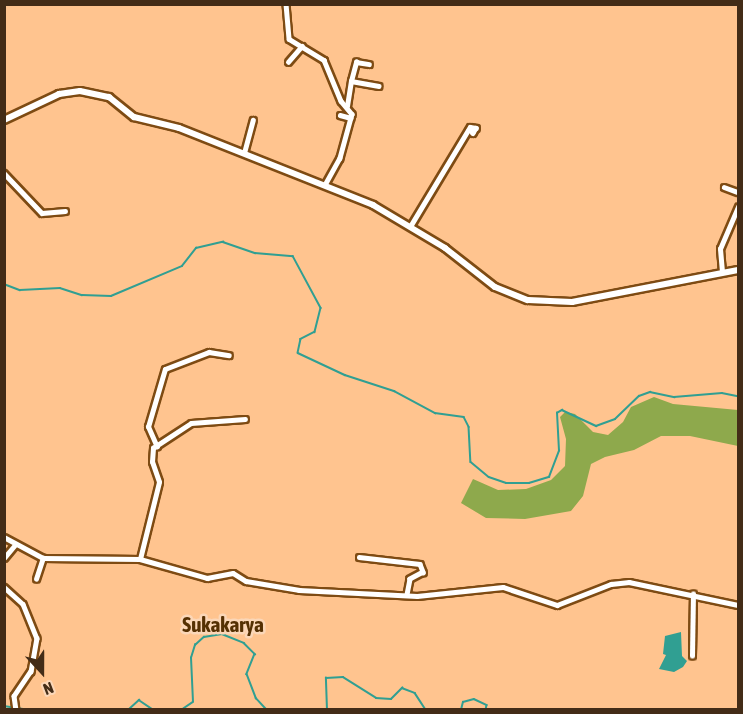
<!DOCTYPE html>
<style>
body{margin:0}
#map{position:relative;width:743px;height:714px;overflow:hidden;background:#ffc48f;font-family:"Asap Condensed",sans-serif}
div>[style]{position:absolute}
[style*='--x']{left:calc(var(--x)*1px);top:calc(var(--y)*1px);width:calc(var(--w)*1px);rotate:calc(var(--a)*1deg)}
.forest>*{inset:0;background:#8ea94c}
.water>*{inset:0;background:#309f92}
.stream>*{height:1.5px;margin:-0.75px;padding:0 0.75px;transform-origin:0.75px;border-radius:0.75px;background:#309f92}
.roads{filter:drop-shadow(2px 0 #7e4b13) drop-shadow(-2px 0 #7e4b13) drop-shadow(0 2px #7e4b13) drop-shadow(0 -2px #7e4b13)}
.street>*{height:4.5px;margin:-2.25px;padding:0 2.25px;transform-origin:2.25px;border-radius:2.25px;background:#fff}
.secondary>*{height:6px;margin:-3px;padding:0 3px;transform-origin:3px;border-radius:3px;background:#fff}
span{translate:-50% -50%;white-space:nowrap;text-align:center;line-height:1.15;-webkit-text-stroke:5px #fbd7b8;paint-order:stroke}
.quarter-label{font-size:21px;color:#553003;font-weight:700}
.frame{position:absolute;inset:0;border:6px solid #432c17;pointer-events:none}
.north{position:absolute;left:12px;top:642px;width:60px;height:60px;-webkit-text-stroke:4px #fbd7b8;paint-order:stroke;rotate:159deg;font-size:16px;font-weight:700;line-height:24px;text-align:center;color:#432c17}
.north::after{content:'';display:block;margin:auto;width:21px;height:27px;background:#432c17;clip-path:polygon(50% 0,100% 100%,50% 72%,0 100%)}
</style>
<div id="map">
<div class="forest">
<i style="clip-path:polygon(654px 397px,673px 404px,738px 410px,738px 446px,690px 436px,661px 436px,634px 450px,605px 457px,591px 464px,583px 496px,571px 511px,525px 519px,486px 518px,461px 503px,473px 479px,498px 490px,526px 489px,551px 480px,565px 466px,566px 439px,560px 417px,565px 412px,575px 414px,593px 432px,608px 435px,623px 422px,631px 407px)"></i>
</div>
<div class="water">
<i style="clip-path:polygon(681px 632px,682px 656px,687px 661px,683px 667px,674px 672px,659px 669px,666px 655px,663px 654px,665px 636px)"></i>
</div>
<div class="stream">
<i style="--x:4;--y:284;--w:17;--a:21"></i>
<i style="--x:20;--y:290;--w:40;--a:-2.9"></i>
<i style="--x:60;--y:288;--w:23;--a:18"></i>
<i style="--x:82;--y:295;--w:29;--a:2"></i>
<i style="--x:111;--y:296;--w:77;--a:-22.9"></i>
<i style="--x:182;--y:266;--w:23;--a:-52"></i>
<i style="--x:196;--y:248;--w:28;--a:-13"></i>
<i style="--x:223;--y:242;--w:34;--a:19"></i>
<i style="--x:255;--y:253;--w:38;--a:5"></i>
<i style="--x:293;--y:256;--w:59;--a:61.7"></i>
<i style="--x:321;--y:308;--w:25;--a:104"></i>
<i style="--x:315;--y:332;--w:16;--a:153"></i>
<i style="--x:301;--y:339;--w:14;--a:102"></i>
<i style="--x:298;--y:353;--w:52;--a:25.1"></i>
<i style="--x:345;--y:375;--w:52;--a:18.1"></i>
<i style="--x:394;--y:391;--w:47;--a:28.2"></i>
<i style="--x:435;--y:413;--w:29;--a:8"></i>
<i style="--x:464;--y:417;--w:11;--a:63"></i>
<i style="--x:469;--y:427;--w:35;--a:87"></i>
<i style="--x:471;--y:462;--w:23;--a:40"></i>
<i style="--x:489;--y:477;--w:18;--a:19"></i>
<i style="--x:506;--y:483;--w:23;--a:0"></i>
<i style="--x:529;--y:483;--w:21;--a:-17"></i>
<i style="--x:549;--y:477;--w:28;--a:-69"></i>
<i style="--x:559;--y:451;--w:38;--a:-93"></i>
<i style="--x:557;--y:413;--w:6;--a:-31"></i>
<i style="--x:562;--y:410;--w:38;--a:25"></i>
<i style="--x:596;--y:426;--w:20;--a:-20"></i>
<i style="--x:615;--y:419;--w:33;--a:-44"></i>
<i style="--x:639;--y:396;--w:12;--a:-20"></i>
<i style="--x:650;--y:392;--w:25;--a:12"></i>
<i style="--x:674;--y:397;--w:48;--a:-4.8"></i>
<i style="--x:722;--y:393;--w:16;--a:11"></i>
<i style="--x:4;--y:706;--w:24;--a:9"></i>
<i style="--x:76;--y:710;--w:6;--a:0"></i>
<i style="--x:128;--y:710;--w:15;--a:-42"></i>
<i style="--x:139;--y:700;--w:18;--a:34"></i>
<i style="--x:181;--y:710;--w:14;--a:-34"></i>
<i style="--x:193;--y:702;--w:44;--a:-92.6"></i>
<i style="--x:191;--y:658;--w:14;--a:-73"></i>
<i style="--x:195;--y:645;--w:12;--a:-42"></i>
<i style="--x:204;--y:637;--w:18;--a:-9"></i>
<i style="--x:222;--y:634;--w:24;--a:22"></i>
<i style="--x:244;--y:643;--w:16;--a:45"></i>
<i style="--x:255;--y:654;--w:22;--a:112"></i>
<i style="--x:247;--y:674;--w:26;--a:69"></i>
<i style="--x:256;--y:698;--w:16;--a:47"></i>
<i style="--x:327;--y:710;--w:32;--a:-92"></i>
<i style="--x:326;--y:678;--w:17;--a:-3"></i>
<i style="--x:343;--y:677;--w:39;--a:32"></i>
<i style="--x:376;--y:698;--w:15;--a:4"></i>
<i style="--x:391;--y:699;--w:16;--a:-45"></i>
<i style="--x:402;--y:688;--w:14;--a:21"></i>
<i style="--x:415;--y:693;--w:20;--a:57"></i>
<i style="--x:461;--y:710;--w:8;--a:-76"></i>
<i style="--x:463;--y:702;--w:11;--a:-15"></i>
<i style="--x:474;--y:699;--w:14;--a:25"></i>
<i style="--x:487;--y:705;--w:5;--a:101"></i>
</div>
<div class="roads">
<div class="street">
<i style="--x:286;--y:4;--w:35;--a:85"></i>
<i style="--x:289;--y:39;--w:41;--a:31"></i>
<i style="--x:324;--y:60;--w:44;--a:67.5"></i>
<i style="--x:341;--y:101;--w:17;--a:50"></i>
<i style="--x:352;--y:114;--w:46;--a:105.3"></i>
<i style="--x:340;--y:158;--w:31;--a:119"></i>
<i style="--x:288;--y:62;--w:21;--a:-49"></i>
<i style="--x:351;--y:81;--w:20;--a:-75"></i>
<i style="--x:356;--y:62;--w:13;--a:9"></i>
<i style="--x:347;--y:106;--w:25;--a:-81"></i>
<i style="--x:351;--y:81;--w:28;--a:10"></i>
<i style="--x:340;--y:115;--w:11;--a:15"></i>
<i style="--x:244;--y:153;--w:34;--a:-75"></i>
<i style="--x:4;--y:173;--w:55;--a:46.5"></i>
<i style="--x:42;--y:213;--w:23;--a:-5"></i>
<i style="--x:724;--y:187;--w:15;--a:20"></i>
<i style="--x:411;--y:225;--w:114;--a:-59"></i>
<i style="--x:470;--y:127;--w:6;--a:9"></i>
<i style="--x:476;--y:128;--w:6;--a:121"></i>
<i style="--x:473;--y:133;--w:5;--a:-143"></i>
<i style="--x:722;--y:272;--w:23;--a:-95"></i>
<i style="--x:720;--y:249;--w:46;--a:-66.8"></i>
<i style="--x:157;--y:447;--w:22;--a:-114"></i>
<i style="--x:148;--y:427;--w:60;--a:-73.7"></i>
<i style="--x:165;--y:369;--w:47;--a:-21.1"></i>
<i style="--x:209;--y:352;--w:20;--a:9"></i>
<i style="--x:4;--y:537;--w:44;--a:28.3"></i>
<i style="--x:43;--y:558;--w:97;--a:0.6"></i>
<i style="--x:140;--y:559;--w:70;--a:15.8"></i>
<i style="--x:207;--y:578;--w:26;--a:-11"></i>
<i style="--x:233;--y:573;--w:15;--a:32"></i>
<i style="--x:246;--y:581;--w:54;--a:9.6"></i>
<i style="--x:299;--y:590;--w:118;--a:2.9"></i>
<i style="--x:417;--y:596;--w:86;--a:-6"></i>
<i style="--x:503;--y:587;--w:57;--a:18.4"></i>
<i style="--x:557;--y:605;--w:58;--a:-21.3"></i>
<i style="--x:611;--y:584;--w:18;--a:-6"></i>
<i style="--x:629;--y:582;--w:111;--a:11.9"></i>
<i style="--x:359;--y:557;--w:61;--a:6.5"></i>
<i style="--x:420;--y:564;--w:9;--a:69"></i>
<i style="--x:423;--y:572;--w:15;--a:152"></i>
<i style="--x:410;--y:579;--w:16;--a:101"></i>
<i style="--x:4;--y:558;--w:17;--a:-50"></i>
<i style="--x:140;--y:559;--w:79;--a:-76.1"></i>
<i style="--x:159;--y:482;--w:21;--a:-109"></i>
<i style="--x:152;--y:462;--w:14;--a:-86"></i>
<i style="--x:153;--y:448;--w:45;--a:-33.3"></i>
<i style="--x:191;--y:423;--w:54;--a:-4.2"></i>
<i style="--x:36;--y:579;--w:22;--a:-72"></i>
<i style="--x:4;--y:587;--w:25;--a:42"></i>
<i style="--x:23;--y:604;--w:37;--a:68"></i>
<i style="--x:37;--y:638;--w:34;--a:100"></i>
<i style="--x:31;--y:671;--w:30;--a:124"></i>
<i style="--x:14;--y:696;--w:14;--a:82"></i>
<i style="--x:692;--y:656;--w:62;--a:-89.1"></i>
</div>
<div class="secondary">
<i style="--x:4;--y:120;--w:61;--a:-25.3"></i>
<i style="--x:59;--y:94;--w:21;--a:-8"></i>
<i style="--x:80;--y:91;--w:30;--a:12"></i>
<i style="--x:109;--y:97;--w:32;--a:39"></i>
<i style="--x:134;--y:117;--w:46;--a:13.7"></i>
<i style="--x:179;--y:128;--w:209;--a:21.6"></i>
<i style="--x:373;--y:205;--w:84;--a:30.8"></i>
<i style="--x:445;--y:248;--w:63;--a:38"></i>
<i style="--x:495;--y:287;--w:35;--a:22"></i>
<i style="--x:528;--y:300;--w:44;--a:2.6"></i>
<i style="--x:572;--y:302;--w:169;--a:-10.9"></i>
</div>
</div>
<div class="quarter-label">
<span style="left:223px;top:624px">Sukakarya</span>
</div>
<div class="frame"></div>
<div class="north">N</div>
</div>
